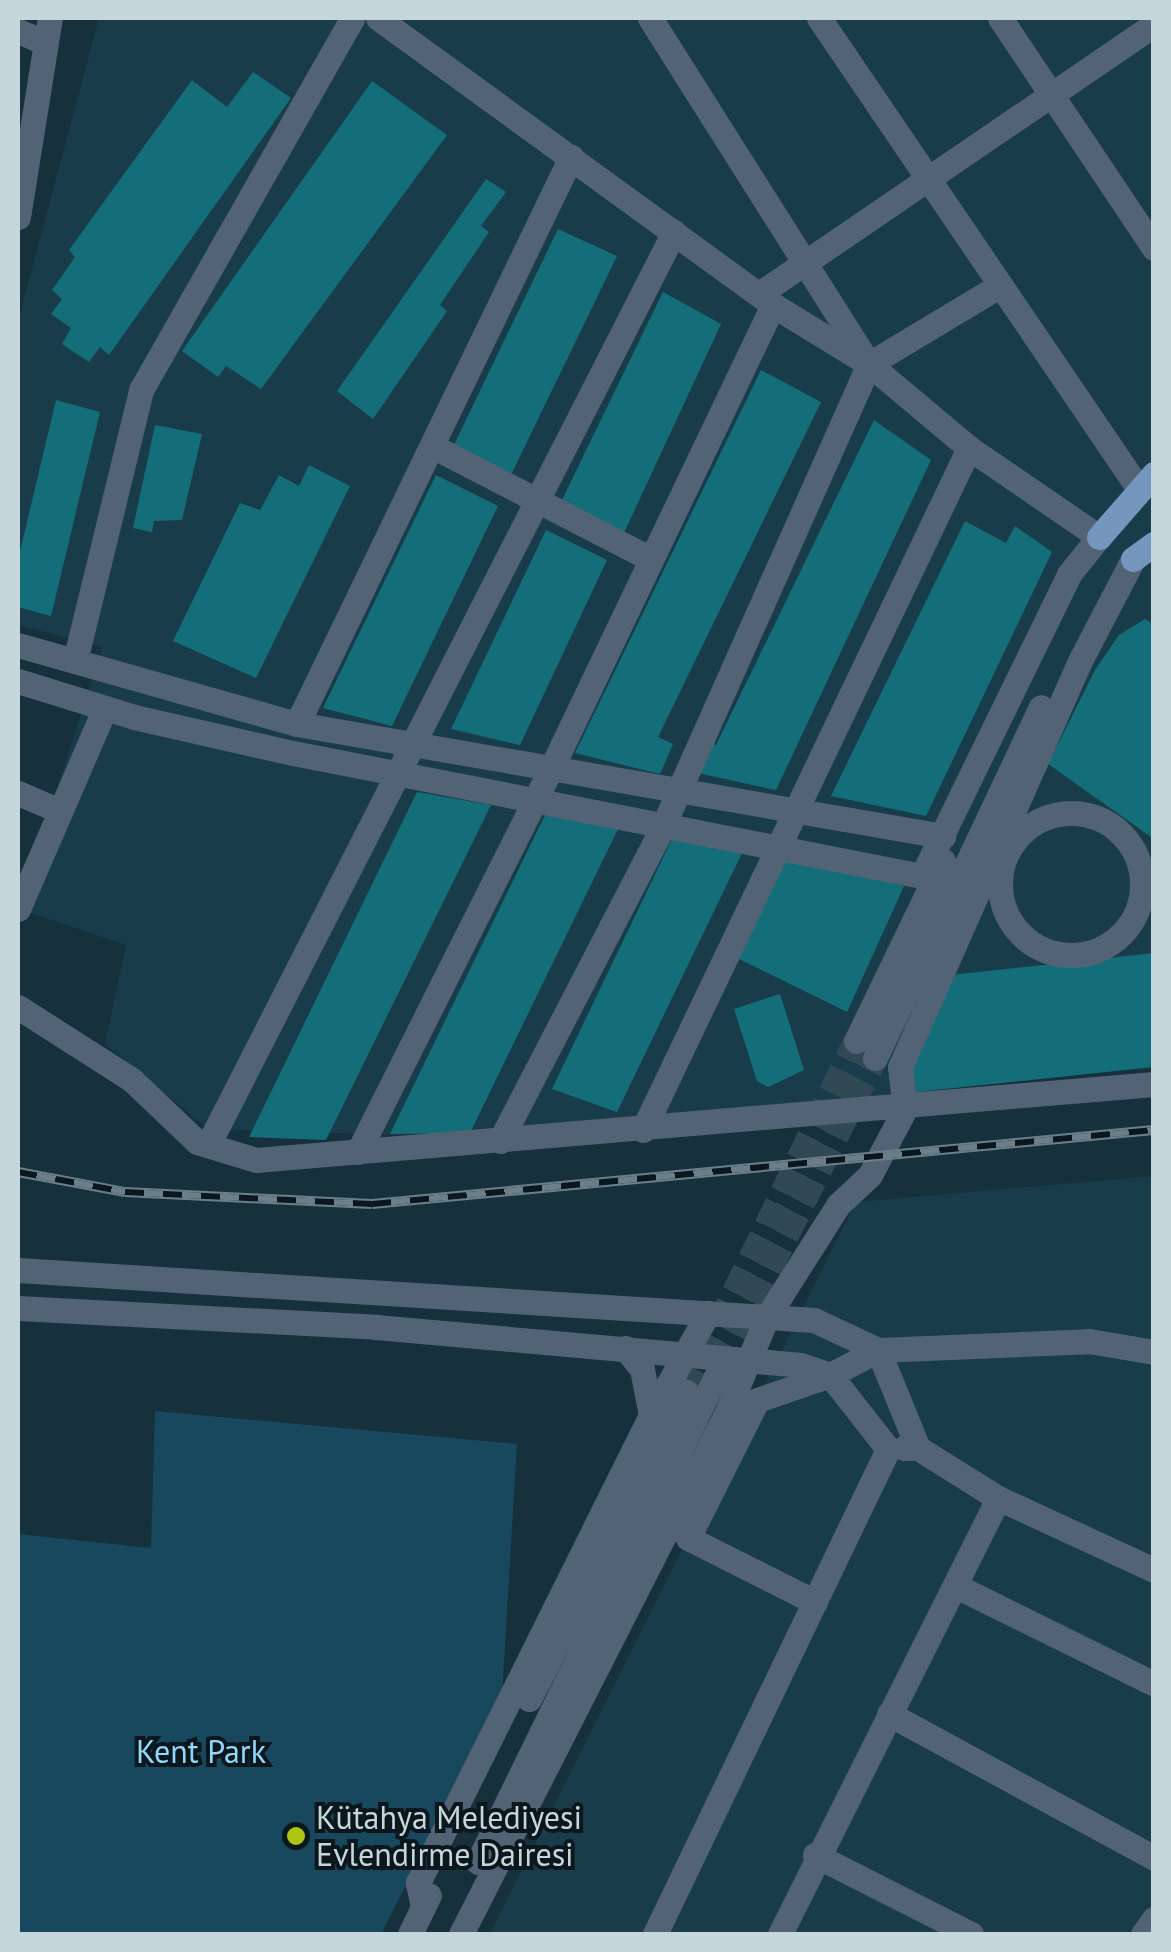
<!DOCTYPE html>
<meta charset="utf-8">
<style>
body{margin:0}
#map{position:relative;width:1171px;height:1952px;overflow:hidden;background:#16303c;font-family:"PT Sans",sans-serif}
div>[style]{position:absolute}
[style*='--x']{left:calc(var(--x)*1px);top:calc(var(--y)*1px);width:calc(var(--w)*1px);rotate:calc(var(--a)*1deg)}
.built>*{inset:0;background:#193c4b}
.green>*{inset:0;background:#18485d}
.building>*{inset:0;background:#146e79}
.minor-tunnel>*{height:25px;margin-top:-12.5px;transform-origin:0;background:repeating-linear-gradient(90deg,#304954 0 25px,transparent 0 37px)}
.minor>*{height:25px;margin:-12.5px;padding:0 12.5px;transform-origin:12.5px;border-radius:12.5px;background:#526375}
.minor>.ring{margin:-12.5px;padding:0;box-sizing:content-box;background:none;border:25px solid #526375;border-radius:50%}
.major>*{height:25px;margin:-12.5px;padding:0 12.5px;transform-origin:12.5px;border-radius:12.5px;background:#7697bd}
.rail>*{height:10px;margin-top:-5px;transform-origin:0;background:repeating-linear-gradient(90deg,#0b171c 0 19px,#6a7f89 0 38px);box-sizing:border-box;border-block:2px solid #6a7f89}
.dots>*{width:28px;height:28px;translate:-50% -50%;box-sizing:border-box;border:5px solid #0b171c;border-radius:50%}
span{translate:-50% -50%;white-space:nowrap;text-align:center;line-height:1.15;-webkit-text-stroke:8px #0b171c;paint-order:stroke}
.park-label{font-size:32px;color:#8fd8fb}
.poi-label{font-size:32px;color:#c6d6dd}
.left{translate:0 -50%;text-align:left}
.frame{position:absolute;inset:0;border:20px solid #c6d6dd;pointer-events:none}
</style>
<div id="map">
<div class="built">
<i style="clip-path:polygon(99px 18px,1153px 18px,1153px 1067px,804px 1104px,395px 1135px,208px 1129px,105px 1044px,126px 945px,19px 909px,102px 647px,18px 625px,18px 321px)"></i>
<i style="clip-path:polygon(1153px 1176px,1153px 1934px,490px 1934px,856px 1202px)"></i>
</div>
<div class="green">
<i style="clip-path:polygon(155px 1411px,517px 1444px,502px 1696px,381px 1934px,18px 1934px,18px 1534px,151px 1548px)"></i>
</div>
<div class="building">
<i style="clip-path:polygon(253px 72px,291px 98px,109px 355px,100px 347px,89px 362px,62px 344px,71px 328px,51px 314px,62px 299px,52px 290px,75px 257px,69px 250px,192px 80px,227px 107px)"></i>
<i style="clip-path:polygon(372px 81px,447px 135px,261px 389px,226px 366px,218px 377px,182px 351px)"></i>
<i style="clip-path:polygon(486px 179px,506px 192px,481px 226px,489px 232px,440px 305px,447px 311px,373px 419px,337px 391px)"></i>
<i style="clip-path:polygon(558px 229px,617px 256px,509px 479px,452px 449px)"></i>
<i style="clip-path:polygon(663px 292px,721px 324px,623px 535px,560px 504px)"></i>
<i style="clip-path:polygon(761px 370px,821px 402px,658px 737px,673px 744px,660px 774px,575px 753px)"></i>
<i style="clip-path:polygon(56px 400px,100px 412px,51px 616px,18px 607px,18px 560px)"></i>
<i style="clip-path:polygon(874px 420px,931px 460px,776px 790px,693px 772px,707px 743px,716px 745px)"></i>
<i style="clip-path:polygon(155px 425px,202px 434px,182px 520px,154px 521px,152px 532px,133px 528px)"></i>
<i style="clip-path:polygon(309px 465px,350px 486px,256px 678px,173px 641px,240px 503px,260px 510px,279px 475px,299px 486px)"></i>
<i style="clip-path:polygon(436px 475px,498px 506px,392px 726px,323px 708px)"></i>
<i style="clip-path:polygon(965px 521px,1006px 543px,1015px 526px,1052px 552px,926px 816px,831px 796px)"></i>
<i style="clip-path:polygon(546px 530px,607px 560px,520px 745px,451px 729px)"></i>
<i style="clip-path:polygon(1145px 619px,1154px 625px,1154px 839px,1048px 764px,1095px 670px,1119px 635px)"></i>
<i style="clip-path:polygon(417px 792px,491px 805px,326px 1140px,249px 1137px)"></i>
<i style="clip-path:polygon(546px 813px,619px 827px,470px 1133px,390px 1134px)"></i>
<i style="clip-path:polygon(674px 835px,744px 849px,617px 1112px,552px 1089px)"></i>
<i style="clip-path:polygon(787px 855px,904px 886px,847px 1012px,739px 959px)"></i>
<i style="clip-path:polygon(1154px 953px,1154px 1067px,916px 1092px,910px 1064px,950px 975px)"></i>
<i style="clip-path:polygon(780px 994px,804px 1070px,768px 1087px,757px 1081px,734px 1009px)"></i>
</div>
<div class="minor-tunnel">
<i style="--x:720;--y:1368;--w:347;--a:-63.4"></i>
<i style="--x:686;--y:1392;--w:390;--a:-64.2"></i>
</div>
<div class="minor">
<i style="--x:378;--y:18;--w:488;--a:36"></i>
<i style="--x:773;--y:305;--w:113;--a:31.6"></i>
<i style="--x:869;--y:364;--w:131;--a:40"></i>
<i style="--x:969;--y:448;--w:158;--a:34.4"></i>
<i style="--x:650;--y:18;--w:409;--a:57.7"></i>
<i style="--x:869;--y:364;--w:152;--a:-31"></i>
<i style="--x:819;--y:18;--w:569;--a:55.81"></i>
<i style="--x:1000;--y:18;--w:277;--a:56.2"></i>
<i style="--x:18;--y:31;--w:30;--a:23"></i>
<i style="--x:18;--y:217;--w:202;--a:-80.9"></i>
<i style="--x:759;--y:294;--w:478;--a:-34.3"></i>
<i style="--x:432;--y:446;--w:246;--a:27.3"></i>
<i style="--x:18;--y:645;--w:290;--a:15.8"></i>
<i style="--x:297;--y:724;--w:656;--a:9.84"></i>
<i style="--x:75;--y:661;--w:279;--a:-76.3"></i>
<i style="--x:141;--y:390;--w:428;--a:-60.4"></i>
<i style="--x:18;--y:681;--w:121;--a:17.2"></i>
<i style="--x:134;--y:717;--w:163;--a:12.8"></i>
<i style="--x:293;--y:753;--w:641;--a:11.06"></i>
<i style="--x:922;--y:876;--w:336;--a:-64"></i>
<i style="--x:1069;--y:574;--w:48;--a:-51"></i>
<i style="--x:297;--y:724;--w:630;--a:-64.21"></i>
<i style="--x:18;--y:793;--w:46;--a:23.2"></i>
<i class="ring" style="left:1000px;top:813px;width:117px;height:117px"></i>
<i style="--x:18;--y:909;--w:219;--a:-66.6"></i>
<i style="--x:18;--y:1007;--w:135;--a:32.6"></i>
<i style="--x:132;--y:1080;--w:90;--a:43.6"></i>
<i style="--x:197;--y:1142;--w:62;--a:17"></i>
<i style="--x:256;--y:1160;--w:901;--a:-4.84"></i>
<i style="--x:856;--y:1041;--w:200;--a:-64.2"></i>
<i style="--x:875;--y:1058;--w:388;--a:-64.7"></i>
<i style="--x:643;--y:1130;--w:756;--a:-64.45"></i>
<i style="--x:500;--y:1141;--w:357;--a:-62.6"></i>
<i style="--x:664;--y:824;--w:504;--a:-65.98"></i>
<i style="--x:208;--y:1145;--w:1025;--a:-62.96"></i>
<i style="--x:358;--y:1152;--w:429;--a:-63.3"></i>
<i style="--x:551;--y:769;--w:514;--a:-64.43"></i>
<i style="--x:18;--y:1270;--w:798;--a:3.59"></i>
<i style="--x:814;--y:1320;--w:71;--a:25.1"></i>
<i style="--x:878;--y:1350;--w:211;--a:-2.4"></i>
<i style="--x:1089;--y:1341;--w:66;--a:9.6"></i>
<i style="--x:18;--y:1308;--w:359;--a:3"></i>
<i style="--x:376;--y:1327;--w:426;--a:5.1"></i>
<i style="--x:800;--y:1365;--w:32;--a:18"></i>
<i style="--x:830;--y:1375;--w:94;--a:51.9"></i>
<i style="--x:651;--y:1415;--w:117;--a:-60.8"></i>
<i style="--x:904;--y:1448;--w:14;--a:0"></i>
<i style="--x:918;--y:1448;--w:94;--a:32"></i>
<i style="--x:998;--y:1498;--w:172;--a:24.8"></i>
<i style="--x:956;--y:1586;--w:221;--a:26.3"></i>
<i style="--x:815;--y:1602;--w:142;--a:-153.3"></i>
<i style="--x:688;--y:1538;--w:154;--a:-63.4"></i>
<i style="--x:757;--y:1400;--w:77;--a:-18.9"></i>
<i style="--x:830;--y:1375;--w:54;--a:-27.5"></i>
<i style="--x:878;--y:1350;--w:106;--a:67.8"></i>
<i style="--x:529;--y:1699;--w:345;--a:-62.9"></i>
<i style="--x:889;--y:1714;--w:302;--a:28.5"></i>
<i style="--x:815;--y:1855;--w:175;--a:26.9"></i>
<i style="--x:478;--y:1862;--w:550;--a:-63.9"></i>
<i style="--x:423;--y:1907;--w:25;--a:-102"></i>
<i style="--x:418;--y:1883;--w:523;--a:-63.53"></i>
<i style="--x:651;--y:1415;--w:47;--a:-101.1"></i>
<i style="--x:642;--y:1369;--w:27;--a:-129"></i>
<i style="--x:410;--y:1934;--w:43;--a:-64"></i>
<i style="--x:461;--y:1934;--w:584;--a:-63"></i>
<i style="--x:726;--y:1414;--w:105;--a:-67.1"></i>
<i style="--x:767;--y:1317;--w:133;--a:-57.6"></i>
<i style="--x:838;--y:1205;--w:44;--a:-43.2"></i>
<i style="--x:870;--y:1175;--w:75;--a:-62.1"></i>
<i style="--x:905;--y:1109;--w:42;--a:-96.8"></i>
<i style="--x:900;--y:1067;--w:446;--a:-66.1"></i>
<i style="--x:1081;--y:659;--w:113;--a:-62.5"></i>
<i style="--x:655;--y:1934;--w:538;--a:-64.34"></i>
<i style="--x:780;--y:1934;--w:487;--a:-63.4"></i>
<i style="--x:1143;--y:1934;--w:19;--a:-54"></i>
</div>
<div class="major">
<i style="--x:1099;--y:537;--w:84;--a:-48.9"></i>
<i style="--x:1133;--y:559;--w:26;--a:-36"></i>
</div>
<div class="rail">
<i style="--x:18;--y:1172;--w:109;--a:10.6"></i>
<i style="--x:125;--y:1192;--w:247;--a:2.8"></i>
<i style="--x:372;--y:1204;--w:785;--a:-5.41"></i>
</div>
<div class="dots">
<i style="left:296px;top:1836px;background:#acc613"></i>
</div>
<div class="park-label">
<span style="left:201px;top:1751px">Kent Park</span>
</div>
<div class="poi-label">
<span class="left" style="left:316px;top:1836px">Kütahya Melediyesi<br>Evlendirme Dairesi</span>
</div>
<div class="frame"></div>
</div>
